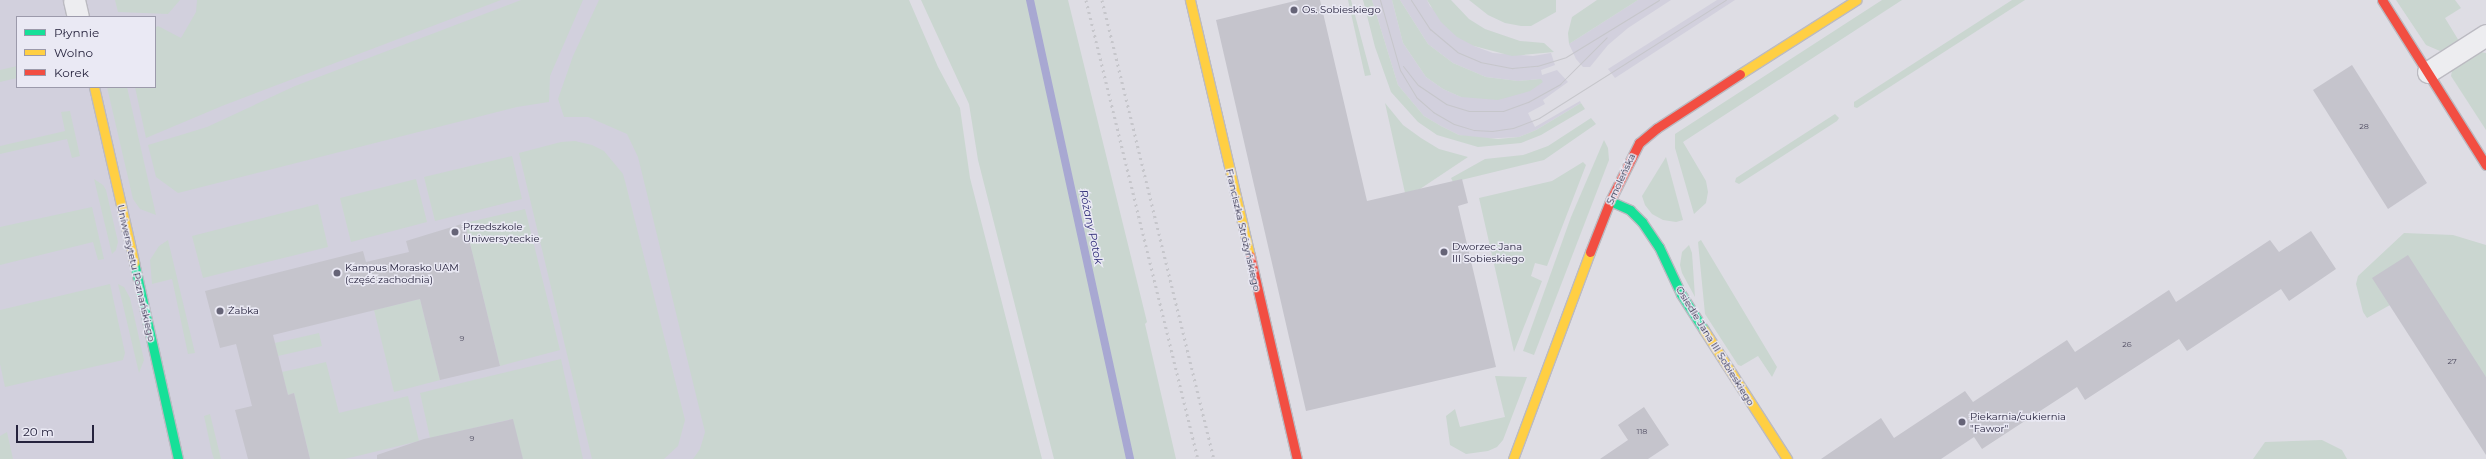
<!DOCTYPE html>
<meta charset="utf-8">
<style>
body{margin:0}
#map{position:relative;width:2486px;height:459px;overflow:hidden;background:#dedde4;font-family:Montserrat,sans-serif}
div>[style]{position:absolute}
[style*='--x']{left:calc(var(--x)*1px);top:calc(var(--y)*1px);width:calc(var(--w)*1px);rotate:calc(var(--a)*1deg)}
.built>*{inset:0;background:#d2d0dd}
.green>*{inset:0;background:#cad6d0}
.stream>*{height:8px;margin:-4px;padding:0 4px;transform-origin:4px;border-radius:4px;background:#a8a8d2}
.building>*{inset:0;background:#c5c4cc}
.roads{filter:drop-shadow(1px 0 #bbbac1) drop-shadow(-1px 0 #bbbac1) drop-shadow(0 1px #bbbac1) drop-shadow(0 -1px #bbbac1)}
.street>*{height:21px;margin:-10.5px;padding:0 10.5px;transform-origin:10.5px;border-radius:10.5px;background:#ededf0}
.fast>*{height:9px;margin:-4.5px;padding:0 4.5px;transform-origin:4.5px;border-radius:4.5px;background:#16e098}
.slow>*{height:9px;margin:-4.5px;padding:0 4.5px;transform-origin:4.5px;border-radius:4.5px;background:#ffcf43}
.jam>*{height:9px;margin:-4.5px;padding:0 4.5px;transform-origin:4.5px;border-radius:4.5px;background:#f24e42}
.tram>*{height:1px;margin:-0.5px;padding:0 0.5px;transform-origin:0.5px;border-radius:0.5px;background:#c6c6cb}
.rail>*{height:3px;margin-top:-1.5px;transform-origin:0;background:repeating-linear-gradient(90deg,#c6c6cb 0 2px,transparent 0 6px)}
.dots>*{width:11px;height:11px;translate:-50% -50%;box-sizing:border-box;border:2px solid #eae9f4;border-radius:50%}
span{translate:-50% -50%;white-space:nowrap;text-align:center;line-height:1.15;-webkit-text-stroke:3px #eae9f4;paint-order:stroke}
.number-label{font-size:8px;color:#504d62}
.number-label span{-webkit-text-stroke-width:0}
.poi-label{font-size:10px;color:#26233d}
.left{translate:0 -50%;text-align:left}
.street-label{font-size:10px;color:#26233d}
.water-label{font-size:11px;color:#2c2a75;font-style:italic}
.legend{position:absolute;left:16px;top:16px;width:140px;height:72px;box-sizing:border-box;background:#eae9f4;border:1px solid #9c9aab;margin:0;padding:5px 7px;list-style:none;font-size:12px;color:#26233d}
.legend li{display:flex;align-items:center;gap:8px;height:20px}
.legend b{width:20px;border:1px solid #9c9aab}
.scale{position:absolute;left:16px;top:425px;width:78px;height:18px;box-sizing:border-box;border:2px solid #26233d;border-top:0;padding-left:5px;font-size:12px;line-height:14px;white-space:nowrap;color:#26233d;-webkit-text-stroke:3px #eae9f4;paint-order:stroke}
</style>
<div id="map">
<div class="built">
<i style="clip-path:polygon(evenodd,0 0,607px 0,721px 459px,0 459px,0 0,17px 17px,155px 17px,155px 87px,17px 87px,17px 17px)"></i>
<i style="clip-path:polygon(1372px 0,1392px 0,1403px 43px,1426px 77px,1443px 89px,1461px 97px,1541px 79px,1518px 81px,1486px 77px,1453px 63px,1428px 44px,1400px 0,1427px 0,1430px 6px,1474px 46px,1493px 53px,1533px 56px,1551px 53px,1555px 65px,1541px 70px,1542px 75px,1557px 70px,1568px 82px,1543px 100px,1545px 104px,1528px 113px,1535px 127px,1580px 101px,1581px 103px,1536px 130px,1519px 137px,1478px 139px,1459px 135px,1441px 126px,1424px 116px,1398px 85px)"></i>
<i style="clip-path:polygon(1638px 0,1671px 0,1628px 28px,1608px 45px,1590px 67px,1583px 67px,1576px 59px,1569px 44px)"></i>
<i style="clip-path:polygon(1717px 0,1735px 0,1615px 78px,1608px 69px)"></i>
</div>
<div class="green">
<i style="clip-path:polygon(115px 0,180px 0,168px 14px,118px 12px)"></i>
<i style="clip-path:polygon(197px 0,501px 0,222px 106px,146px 138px,135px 87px,155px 87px,155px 28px,158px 26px,181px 38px,196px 12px)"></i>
<i style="clip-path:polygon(521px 0,583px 0,550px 76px,549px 102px,517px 107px,178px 193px,156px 177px,148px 145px,207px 127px,295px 86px)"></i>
<i style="clip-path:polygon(599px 0,909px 0,938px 67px,960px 108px,970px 178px,1042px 459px,693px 459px,700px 449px,705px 432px,638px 157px,627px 134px,588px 117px,564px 117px,558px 99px,573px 56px)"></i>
<i style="clip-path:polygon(921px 0,1068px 0,1147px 322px,1145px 324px,1176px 459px,1054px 459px,978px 160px,969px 104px)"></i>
<i style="clip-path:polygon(1348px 0,1351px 0,1371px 75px,1365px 76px)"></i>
<i style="clip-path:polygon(1363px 0,1372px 0,1398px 85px,1424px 116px,1441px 126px,1459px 135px,1498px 139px,1519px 137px,1536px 130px,1581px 103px,1585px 109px,1541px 135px,1521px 143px,1478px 147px,1437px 135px,1418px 122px,1391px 92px,1375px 47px)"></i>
<i style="clip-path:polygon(1392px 0,1400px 0,1428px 44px,1453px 63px,1486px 77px,1518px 81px,1541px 79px,1543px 82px,1530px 91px,1498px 100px,1461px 97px,1443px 89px,1426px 77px,1403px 43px)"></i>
<i style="clip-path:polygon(1427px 0,1451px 0,1469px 19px,1485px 29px,1520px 41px,1544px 43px,1554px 52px,1512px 56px,1474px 46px,1457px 37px,1441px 22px)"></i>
<i style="clip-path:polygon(1469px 0,1556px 0,1556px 12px,1531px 26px,1521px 26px,1505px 23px,1488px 15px)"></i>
<i style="clip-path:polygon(1597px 0,1638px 0,1569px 44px,1568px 33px,1572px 17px)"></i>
<i style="clip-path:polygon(1882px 0,1902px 0,1683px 142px,1706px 181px,1708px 192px,1706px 203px,1694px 214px,1675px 148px,1675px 134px)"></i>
<i style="clip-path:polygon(2012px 0,2025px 0,1857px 108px,1854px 107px,1854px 102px)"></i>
<i style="clip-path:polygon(2396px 0,2455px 0,2461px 8px,2445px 18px,2459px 41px,2440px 51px,2426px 45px)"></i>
<i style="clip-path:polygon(2476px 51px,2486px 53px,2486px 130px,2451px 76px,2453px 66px)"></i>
<i style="clip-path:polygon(17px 66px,17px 78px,0 82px,0 70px)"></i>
<i style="clip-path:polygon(107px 87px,127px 87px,156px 215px,140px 209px,133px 199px)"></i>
<i style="clip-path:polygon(1385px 103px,1403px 125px,1421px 138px,1439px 149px,1468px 157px,1420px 189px,1405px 193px)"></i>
<i style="clip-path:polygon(70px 111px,80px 156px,72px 158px,67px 139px,0 154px,0 146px,65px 131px,61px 112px)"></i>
<i style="clip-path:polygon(1835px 114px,1839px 118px,1837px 121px,1739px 184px,1735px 182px,1736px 178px)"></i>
<i style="clip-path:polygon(1591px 118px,1596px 124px,1544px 160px,1453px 182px,1451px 178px,1485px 159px,1523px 155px,1548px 146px)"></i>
<i style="clip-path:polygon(1604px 140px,1608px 148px,1609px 160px,1534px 355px,1523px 351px,1571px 217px)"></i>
<i style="clip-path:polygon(575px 141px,592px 145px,604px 151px,623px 174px,626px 185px,685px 420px,678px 446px,664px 459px,592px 459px,519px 153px,561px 142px)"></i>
<i style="clip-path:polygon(512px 156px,522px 199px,435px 221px,424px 177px)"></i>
<i style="clip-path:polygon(1666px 157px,1683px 220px,1676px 222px,1663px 220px,1652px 214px,1645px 205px,1642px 196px)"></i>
<i style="clip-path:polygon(1583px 162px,1586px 165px,1547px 266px,1535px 263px,1531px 276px,1542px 281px,1514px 352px,1479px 198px,1552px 181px)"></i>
<i style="clip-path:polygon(94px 179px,103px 185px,106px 190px,118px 242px,116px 250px,112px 254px)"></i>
<i style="clip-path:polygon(416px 179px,427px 222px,351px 242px,340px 198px)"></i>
<i style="clip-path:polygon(318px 204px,328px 247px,203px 278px,192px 236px)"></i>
<i style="clip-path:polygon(92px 207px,104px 259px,98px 260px,93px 242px,0 265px,0 227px)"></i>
<i style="clip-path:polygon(525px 209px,560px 350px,500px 366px,465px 223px)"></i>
<i style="clip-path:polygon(2404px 233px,2453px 235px,2486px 245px,2486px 377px,2390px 305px,2367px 318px,2363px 312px,2356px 284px,2358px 276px)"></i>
<i style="clip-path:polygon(168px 240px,195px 353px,188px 354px,172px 279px,152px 284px,150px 260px,159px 246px)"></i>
<i style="clip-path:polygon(1701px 240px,1777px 367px,1772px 377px,1758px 356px,1741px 366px,1738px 365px,1705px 314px,1698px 242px)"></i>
<i style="clip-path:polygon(1689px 245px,1692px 253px,1695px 297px,1682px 273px,1680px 265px,1682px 252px)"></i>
<i style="clip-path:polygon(110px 284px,125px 353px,123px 360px,5px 387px,0 364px,0 310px)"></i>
<i style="clip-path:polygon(118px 284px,124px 287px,130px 298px,144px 360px,139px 373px)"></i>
<i style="clip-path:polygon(420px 299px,440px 380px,394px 392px,374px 310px)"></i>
<i style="clip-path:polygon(319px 333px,322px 346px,278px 356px,275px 343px)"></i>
<i style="clip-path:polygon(561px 359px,583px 459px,523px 459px,512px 419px,430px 438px,420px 393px)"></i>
<i style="clip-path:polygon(326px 362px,339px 413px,408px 396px,419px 441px,345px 459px,310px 459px,294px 393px,288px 395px,282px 372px)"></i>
<i style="clip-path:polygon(1495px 376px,1527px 377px,1503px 440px,1497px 447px,1488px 451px,1466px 454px,1450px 445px,1446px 416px,1455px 409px,1460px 427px,1505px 417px)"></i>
<i style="clip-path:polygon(210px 414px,221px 459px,214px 459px,212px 453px,204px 416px)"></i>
<i style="clip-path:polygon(7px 432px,13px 459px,0 459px,0 436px)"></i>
<i style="clip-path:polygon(2322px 440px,2342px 450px,2347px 459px,2253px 459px,2265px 442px)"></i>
</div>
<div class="stream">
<i style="--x:1030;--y:0;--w:470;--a:77.7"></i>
</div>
<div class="building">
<i style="clip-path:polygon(1299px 0,1320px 0,1367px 201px,1462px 179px,1468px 203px,1458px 206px,1496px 367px,1306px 411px,1216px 20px)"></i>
<i style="clip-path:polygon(2352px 65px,2427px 183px,2388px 209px,2313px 90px)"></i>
<i style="clip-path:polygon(465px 223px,500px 366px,440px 380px,420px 299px,273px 335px,288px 395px,294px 393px,310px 459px,248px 459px,235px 410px,252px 406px,236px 344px,220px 348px,205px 291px,363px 251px,366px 262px,409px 252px,406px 241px)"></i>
<i style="clip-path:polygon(2311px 231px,2336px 269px,2289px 301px,2281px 289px,2187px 351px,2179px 339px,2085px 400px,2077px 387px,1982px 449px,1974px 437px,1941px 459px,1821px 459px,1881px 418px,1894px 438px,1965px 391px,1973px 402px,2067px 340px,2075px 352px,2169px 290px,2176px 302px,2270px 240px,2279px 252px)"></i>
<i style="clip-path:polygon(2408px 255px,2486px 377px,2486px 455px,2372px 278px)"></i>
<i style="clip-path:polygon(1644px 407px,1669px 445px,1648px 459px,1600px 459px,1628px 440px,1618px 425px)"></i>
<i style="clip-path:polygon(513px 419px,523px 459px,377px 459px,377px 455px,424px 439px)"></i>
</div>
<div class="roads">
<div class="street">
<i style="--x:74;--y:0;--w:17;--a:77"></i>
<i style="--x:2428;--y:72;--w:69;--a:-32.5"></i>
</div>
<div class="fast">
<i style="--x:1610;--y:201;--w:22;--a:24"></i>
<i style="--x:1630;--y:210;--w:17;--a:45"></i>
<i style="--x:1642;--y:222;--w:30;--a:56"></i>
<i style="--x:1659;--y:247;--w:52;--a:64.9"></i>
<i style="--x:1681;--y:294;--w:43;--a:57.4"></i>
<i style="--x:134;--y:262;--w:202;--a:77.4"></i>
</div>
<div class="slow">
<i style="--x:1190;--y:0;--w:263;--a:76.8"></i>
<i style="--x:1740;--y:74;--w:138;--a:-32.5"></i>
<i style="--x:94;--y:87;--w:180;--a:77.1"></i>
<i style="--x:1704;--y:330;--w:153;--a:57.2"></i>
<i style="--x:1513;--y:459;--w:221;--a:-69.6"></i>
</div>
<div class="jam">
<i style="--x:2382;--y:0;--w:195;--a:57.8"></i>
<i style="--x:1590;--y:252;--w:55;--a:-68.6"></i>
<i style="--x:1610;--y:201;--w:65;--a:-63.4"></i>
<i style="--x:1639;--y:143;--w:23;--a:-40"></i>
<i style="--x:1657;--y:128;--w:99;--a:-33"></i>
<i style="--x:1250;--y:256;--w:208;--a:77"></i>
</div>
</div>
<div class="tram">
<i style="--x:1380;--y:0;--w:73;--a:74.1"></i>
<i style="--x:1400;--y:70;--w:31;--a:59"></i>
<i style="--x:1416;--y:97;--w:23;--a:41"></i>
<i style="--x:1433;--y:112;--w:24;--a:30"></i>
<i style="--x:1454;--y:124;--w:21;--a:17"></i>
<i style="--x:1474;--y:130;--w:18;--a:3"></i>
<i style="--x:1492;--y:131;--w:21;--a:-8"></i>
<i style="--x:1513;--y:128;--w:28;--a:-21"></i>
<i style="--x:1539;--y:118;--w:221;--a:-32.3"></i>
<i style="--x:1411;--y:0;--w:35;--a:57"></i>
<i style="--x:1430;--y:29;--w:35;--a:40"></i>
<i style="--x:1457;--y:52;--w:25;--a:23"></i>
<i style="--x:1480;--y:62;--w:33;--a:11"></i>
<i style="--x:1512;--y:68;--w:25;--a:-5"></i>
<i style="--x:1537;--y:66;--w:30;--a:-17"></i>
<i style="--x:1566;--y:57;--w:109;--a:-31.5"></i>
<i style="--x:1403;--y:66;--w:24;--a:52"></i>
<i style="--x:1418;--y:85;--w:34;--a:34"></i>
<i style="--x:1446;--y:104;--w:24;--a:17"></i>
<i style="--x:1469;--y:111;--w:34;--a:0"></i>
<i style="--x:1503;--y:111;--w:27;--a:-20"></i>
<i style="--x:1528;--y:102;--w:37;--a:-29"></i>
<i style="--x:1560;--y:84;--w:66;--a:-45"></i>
</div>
<div class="rail">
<i style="--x:1086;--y:0;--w:472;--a:76.3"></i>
<i style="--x:1102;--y:0;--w:472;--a:76.3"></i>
</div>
<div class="dots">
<i style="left:1294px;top:10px;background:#666477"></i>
<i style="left:455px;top:232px;background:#666477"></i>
<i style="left:1444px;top:252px;background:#666477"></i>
<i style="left:337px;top:273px;background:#666477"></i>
<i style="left:220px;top:311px;background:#666477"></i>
<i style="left:1962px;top:422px;background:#666477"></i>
</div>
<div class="number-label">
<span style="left:2364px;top:127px">28</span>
<span style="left:462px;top:339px">9</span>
<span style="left:2127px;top:345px">26</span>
<span style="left:2452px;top:362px">27</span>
<span style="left:1642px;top:432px">118</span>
<span style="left:472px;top:439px">9</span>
</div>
<div class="poi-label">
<span class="left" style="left:1302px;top:10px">Os. Sobieskiego</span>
<span class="left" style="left:463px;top:232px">Przedszkole<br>Uniwersyteckie</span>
<span class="left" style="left:1452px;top:252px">Dworzec Jana<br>III Sobieskiego</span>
<span class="left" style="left:345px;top:273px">Kampus Morasko UAM<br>(część zachodnia)</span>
<span class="left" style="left:228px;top:311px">Żabka</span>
<span class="left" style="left:1970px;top:422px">Piekarnia/cukiernia<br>"Fawor"</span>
</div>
<div class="street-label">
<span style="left:1621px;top:179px;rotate:-65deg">Smoleńska</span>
<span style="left:1243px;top:230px;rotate:77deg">Franciszka Stróżyńskiego</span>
<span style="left:136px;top:273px;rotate:77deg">Uniwersytetu Poznańskiego</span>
<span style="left:1715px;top:346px;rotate:58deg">Osiedle Jana III Sobieskiego</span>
</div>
<div class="water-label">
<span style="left:1091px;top:227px;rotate:78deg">Różany Potok</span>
</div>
<ul class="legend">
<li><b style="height:5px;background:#16e098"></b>Płynnie</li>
<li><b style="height:5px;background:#ffcf43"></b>Wolno</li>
<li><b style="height:5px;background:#f24e42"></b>Korek</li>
</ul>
<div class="scale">20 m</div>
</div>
